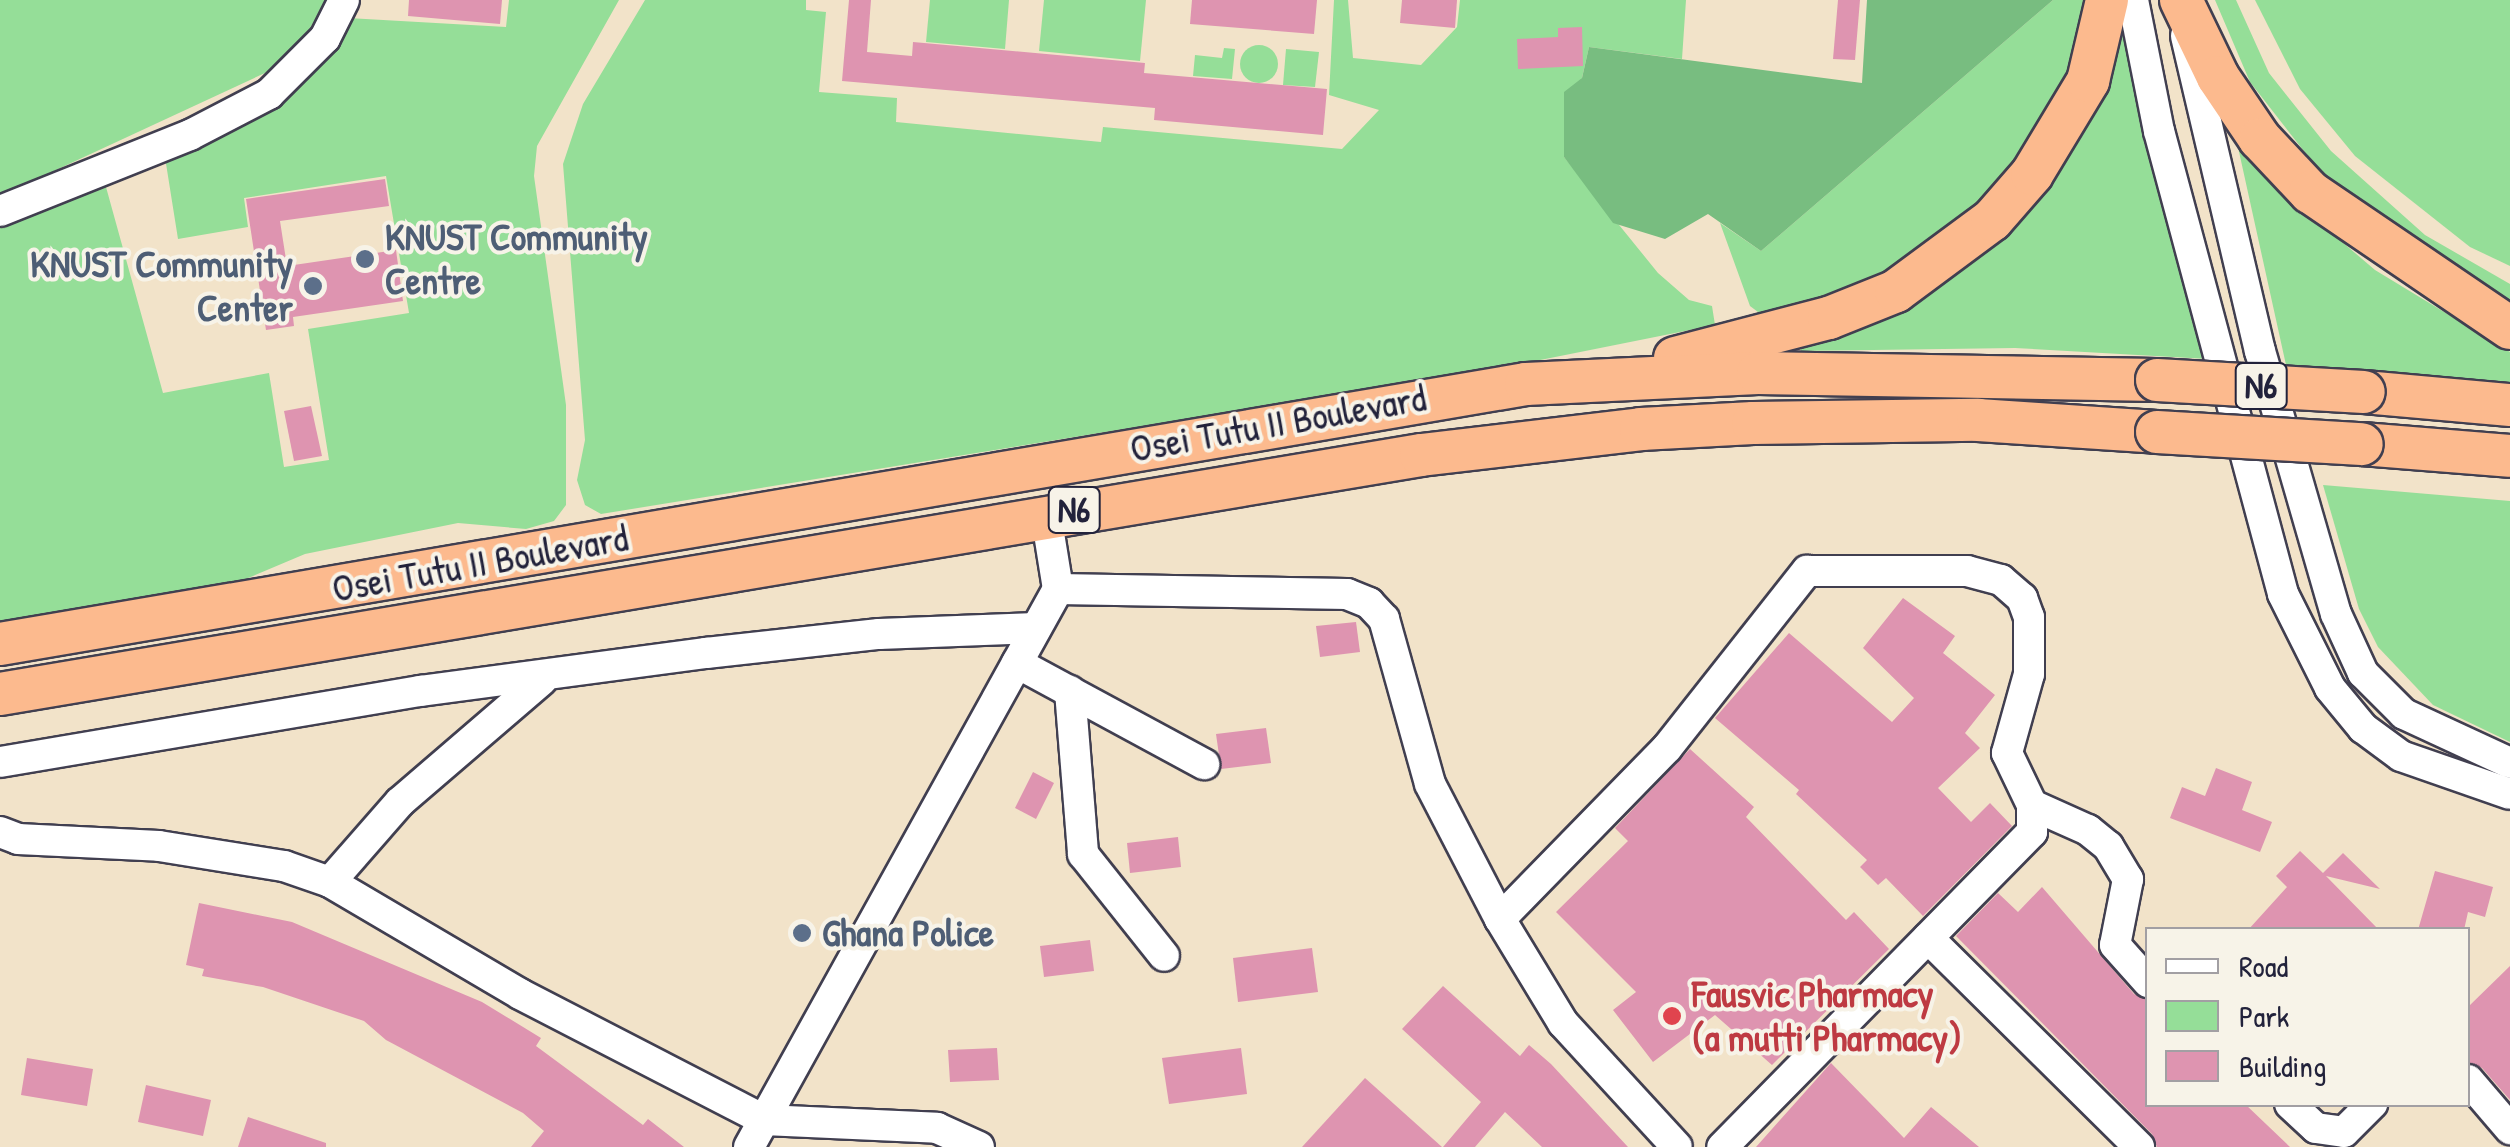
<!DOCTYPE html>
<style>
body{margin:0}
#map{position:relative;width:2510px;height:1147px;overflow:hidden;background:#f2e3c9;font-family:"Patrick Hand",sans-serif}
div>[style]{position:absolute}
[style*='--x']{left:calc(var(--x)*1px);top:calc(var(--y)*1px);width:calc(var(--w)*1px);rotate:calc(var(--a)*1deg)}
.green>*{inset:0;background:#95de98}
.round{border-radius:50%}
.forest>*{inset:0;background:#78bd80}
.building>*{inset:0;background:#de94b0}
.roads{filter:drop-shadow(2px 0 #413f50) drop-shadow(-2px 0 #413f50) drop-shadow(0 2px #413f50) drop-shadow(0 -2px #413f50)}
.minor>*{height:30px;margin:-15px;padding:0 15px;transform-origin:15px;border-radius:15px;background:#fff}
.highway>*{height:42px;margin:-21px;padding:0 21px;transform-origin:21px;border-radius:21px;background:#fcba8e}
.bridges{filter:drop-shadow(2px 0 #413f50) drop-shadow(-2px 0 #413f50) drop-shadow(0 2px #413f50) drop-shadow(0 -2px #413f50)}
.highway-bridge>*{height:42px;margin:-21px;padding:0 21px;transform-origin:21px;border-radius:21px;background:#fcba8e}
.dots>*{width:28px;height:28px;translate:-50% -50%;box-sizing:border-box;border:5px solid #f7f3e8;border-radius:50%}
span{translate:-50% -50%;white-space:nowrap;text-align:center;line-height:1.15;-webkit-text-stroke:8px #f7f3e8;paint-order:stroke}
.shield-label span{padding:2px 8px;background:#f7f3e8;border:2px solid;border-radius:8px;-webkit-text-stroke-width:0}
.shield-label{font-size:35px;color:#22223b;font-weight:700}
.service-label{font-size:38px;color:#4e5e75;font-weight:700}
.left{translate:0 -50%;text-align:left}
.right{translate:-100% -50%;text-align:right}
.street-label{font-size:38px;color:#22223b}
.health-label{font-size:38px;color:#be3a42;font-weight:700}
.legend{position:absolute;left:2145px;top:927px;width:325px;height:180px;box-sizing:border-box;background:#f7f3e8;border:2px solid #a29fa3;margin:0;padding:12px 18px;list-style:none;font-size:30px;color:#22223b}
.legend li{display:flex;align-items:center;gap:20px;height:50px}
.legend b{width:50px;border:2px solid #a29fa3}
</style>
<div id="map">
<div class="green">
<i style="clip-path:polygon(0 0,328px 0,293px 55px,265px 73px,0 196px)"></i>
<i style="clip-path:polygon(509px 0,619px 0,537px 146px,534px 176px,566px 405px,566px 505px,554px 521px,526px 529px,458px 523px,305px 554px,241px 581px,0 622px,0 228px,106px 187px,163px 393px,269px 373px,284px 467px,329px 460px,308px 329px,409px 313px,386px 176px,244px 198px,248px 227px,178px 239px,164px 151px,348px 18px,506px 27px)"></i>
<i style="clip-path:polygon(645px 0,806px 0,806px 10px,826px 12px,819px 92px,897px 98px,896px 122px,1101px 142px,1103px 127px,1342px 149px,1379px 110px,1329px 95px,1334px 0,1348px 0,1353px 58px,1421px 65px,1457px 27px,1460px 0,1686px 0,1682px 59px,1589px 47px,1564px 157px,1658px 273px,1689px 300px,1712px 306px,1715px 325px,1500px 368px,601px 514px,585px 505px,577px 480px,585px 440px,563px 164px,583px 104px)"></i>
<i style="clip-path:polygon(930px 0,1009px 0,1005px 49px,926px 42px)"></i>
<i style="clip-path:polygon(1044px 0,1146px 0,1140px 61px,1039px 51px)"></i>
<i style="clip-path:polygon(2053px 0,2098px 0,2044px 140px,1916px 269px,1766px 318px,1750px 306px,1720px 223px,1761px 251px)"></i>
<i style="clip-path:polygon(2123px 0,2208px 359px,2015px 348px,1801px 351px,1798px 340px,1955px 273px)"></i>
<i style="clip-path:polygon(2215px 0,2236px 0,2269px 73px,2331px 151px,2425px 235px,2510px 284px,2510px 310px,2321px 173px,2250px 82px)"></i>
<i style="clip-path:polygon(2255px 0,2510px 0,2510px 266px,2470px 247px,2355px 156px,2300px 89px)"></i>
<i class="round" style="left:1240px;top:45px;width:38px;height:38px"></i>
<i style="clip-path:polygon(1224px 48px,1235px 49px,1232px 79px,1193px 76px,1195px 55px,1222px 58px)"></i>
<i style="clip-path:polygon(1286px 49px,1319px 52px,1315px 87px,1283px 85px)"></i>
<i style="clip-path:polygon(2234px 129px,2307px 212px,2375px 270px,2510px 352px,2510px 385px,2286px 365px)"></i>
<i style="clip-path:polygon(2323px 485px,2510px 501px,2510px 742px,2433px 705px,2378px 647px,2359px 609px)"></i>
</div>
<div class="forest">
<i style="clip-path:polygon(1867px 0,2053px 0,1761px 251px,1708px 214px,1665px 239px,1613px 223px,1564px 157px,1564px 92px,1582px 78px,1589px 47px,1862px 83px)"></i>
</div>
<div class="building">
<i style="clip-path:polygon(409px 0,502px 0,500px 24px,408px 16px)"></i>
<i style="clip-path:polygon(849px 0,871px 0,867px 52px,912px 56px,913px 42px,1145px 63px,1144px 73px,1327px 89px,1323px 135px,1154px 120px,1155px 108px,842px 81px)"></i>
<i style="clip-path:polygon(1192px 0,1317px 0,1314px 34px,1190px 24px)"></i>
<i style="clip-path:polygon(1402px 0,1457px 0,1455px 28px,1400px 23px)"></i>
<i style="clip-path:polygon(1838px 0,1860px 0,1855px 60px,1833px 59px)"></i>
<i style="clip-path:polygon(1582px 27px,1583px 66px,1518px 69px,1517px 39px,1558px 37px,1558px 28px)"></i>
<i style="clip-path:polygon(385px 179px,389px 206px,280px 221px,287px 266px,396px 250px,403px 301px,293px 317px,294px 326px,266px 330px,246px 199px)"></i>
<i style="clip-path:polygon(311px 406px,322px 456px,294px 461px,284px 411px)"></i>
<i style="clip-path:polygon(1903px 598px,1955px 636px,1943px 653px,1995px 695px,1965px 733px,1980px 748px,1938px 788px,1971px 822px,1990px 803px,2012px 826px,1923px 916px,1886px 878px,1878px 885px,1860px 867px,1867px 860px,1796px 794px,1799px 790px,1715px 718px,1789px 633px,1892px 722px,1914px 698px,1863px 648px)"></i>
<i style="clip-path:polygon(1356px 622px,1360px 652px,1320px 657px,1316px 626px)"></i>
<i style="clip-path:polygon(1266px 728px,1271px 763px,1221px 769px,1216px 734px)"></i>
<i style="clip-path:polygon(1690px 749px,1754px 807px,1746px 817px,1846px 920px,1854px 912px,1889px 949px,1772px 1065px,1715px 1015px,1653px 1062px,1613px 1010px,1636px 992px,1556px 912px,1628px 841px,1615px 828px)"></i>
<i style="clip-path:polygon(2216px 768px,2252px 782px,2242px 810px,2272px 822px,2260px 852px,2170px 818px,2182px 787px,2205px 796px)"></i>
<i style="clip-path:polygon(1033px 772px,1054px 783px,1036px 819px,1015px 808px)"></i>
<i style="clip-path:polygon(1178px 837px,1181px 867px,1130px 873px,1127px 843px)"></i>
<i style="clip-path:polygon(2300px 851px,2323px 873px,2343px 853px,2380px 889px,2326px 876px,2379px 930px,2248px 930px,2287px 887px,2276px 876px)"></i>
<i style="clip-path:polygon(2435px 871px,2493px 887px,2485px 917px,2468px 912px,2464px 930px,2418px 930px)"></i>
<i style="clip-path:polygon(2042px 887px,2134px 994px,2148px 1000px,2148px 1104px,2245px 1104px,2290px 1147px,2157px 1147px,2152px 1134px,1956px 936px,1998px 893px,2018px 912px)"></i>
<i style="clip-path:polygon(199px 903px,292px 922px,482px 1002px,541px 1038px,536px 1046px,643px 1125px,648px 1119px,684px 1147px,531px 1147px,544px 1131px,523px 1113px,386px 1040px,364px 1021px,263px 987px,202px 976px,204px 969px,186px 965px)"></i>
<i style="clip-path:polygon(1090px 940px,1094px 971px,1044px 977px,1040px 946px)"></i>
<i style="clip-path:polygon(1312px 948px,1318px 992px,1238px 1002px,1233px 958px)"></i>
<i style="clip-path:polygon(2510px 966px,2510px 1100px,2482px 1068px,2468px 1062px,2468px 1007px)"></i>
<i style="clip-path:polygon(1443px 986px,1520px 1056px,1529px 1045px,1551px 1064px,1628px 1147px,1542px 1147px,1505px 1112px,1475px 1147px,1443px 1147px,1481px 1102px,1402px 1029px)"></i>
<i style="clip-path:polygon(997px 1048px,999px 1080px,950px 1082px,948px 1050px)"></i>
<i style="clip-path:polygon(1241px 1048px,1247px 1094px,1169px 1104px,1162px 1058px)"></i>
<i style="clip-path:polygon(27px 1058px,93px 1069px,87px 1106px,21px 1095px)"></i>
<i style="clip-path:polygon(1831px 1063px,1904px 1138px,1931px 1107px,1979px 1147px,1756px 1147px)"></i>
<i style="clip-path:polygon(1365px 1078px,1442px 1147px,1302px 1147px)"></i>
<i style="clip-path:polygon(146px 1085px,211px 1100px,203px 1136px,138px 1122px)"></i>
<i style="clip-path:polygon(248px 1117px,326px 1143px,326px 1147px,238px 1147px)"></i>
</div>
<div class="roads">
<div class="minor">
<i style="--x:2133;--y:0;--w:134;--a:78.8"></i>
<i style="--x:2159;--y:131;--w:479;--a:75"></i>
<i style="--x:2283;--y:594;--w:105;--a:63.4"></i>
<i style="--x:2330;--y:688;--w:52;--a:50.5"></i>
<i style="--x:2363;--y:728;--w:47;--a:36.4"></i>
<i style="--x:2401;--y:756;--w:115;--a:19.2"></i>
<i style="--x:2186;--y:36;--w:324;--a:76.8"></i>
<i style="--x:2260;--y:351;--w:274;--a:73.9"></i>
<i style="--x:2336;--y:614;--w:65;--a:65.4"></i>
<i style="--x:2363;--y:673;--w:58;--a:45"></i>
<i style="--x:2404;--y:714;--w:117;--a:24.8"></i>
<i style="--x:0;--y:211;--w:205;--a:-21.8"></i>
<i style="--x:190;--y:135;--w:89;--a:-27.4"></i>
<i style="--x:269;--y:94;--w:79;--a:-45"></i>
<i style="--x:325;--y:38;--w:42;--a:-63.4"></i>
<i style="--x:1058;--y:589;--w:289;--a:1"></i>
<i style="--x:1347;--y:594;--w:24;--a:22"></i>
<i style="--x:1369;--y:603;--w:22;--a:47"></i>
<i style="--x:1384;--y:619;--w:171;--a:74.4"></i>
<i style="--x:1430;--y:784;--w:152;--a:62.6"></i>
<i style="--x:1500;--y:919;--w:122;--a:58.8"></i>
<i style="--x:1563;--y:1023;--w:168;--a:47.4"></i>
<i style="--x:1017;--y:663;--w:213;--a:28.4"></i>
<i style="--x:1070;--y:691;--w:164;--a:85.4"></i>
<i style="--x:1083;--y:854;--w:130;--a:51.5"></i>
<i style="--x:0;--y:762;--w:427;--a:-9.6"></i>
<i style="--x:421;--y:691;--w:288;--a:-7.6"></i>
<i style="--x:706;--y:653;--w:174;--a:-6.3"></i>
<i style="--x:879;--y:634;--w:157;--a:-2.2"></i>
<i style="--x:2032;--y:805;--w:61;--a:24.1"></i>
<i style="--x:2088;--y:830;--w:26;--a:39"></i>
<i style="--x:2108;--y:846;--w:39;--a:59"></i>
<i style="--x:2128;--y:879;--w:67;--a:101.1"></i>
<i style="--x:2115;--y:945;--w:50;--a:48.3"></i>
<i style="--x:0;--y:832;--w:19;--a:21"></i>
<i style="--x:18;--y:839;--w:141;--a:2.8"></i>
<i style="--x:159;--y:846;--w:127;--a:9.1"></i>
<i style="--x:284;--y:866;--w:49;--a:19.2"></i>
<i style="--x:330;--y:882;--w:221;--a:30.5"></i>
<i style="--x:520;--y:994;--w:275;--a:27.3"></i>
<i style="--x:764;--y:1120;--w:173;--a:2.6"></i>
<i style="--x:937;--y:1128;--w:46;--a:24.3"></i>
<i style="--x:330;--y:882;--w:106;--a:-48.8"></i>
<i style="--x:400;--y:802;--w:187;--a:-40.7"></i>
<i style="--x:1500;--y:919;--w:239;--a:-45.7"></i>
<i style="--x:1667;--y:748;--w:226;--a:-51.7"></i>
<i style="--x:1807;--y:571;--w:160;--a:0"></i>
<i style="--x:1967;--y:571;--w:35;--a:15"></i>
<i style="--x:2001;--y:580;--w:28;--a:41"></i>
<i style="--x:2022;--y:598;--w:20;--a:70"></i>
<i style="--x:2029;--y:617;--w:57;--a:90"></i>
<i style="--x:2029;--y:674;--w:82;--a:105.6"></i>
<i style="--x:2007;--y:753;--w:58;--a:64.3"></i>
<i style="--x:2032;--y:805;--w:27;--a:90"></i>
<i style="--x:2032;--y:832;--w:442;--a:134.5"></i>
<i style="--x:1928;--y:938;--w:297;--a:44.7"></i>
<i style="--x:2468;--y:1080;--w:65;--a:49.4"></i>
<i style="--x:2290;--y:1104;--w:35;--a:43"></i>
<i style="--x:2316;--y:1128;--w:28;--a:8"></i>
<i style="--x:2344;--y:1132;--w:40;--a:-45"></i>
<i style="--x:749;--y:1147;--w:638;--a:-61.02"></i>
<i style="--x:1058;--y:589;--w:75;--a:-99.2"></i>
</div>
<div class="highway">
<i style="--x:2181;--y:0;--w:85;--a:64.3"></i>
<i style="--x:2218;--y:77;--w:75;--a:55.9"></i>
<i style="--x:2260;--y:139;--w:73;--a:46.7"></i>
<i style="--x:2310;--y:192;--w:242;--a:34.2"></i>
<i style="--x:1675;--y:358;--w:159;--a:-14.6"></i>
<i style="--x:1829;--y:318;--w:72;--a:-21.9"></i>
<i style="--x:1896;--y:291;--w:119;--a:-36.5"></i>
<i style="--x:1992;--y:220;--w:61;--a:-49"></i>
<i style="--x:2032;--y:174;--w:109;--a:-58.9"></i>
<i style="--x:2088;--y:81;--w:83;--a:-76.8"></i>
<i style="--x:2364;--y:392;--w:147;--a:5.1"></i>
<i style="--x:2362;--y:444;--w:148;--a:4.6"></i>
<i style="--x:0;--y:644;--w:1548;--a:-9.67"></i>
<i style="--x:1526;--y:384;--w:232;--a:-2.7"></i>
<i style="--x:1758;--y:373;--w:399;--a:1"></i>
<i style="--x:0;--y:694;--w:1441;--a:-9.55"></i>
<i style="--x:1421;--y:455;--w:222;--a:-6.7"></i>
<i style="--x:1641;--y:429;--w:112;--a:-3.1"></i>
<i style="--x:1753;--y:423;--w:225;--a:-0.8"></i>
<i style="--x:1978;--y:420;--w:179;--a:3.8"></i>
</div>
</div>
<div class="bridges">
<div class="highway-bridge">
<i style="--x:2157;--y:380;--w:207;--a:3.3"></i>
<i style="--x:2157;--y:432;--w:205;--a:3.4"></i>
</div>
</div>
<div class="dots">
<i style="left:365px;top:259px;background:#5c6f8a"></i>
<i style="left:313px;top:286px;background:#5c6f8a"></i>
<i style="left:802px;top:933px;background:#5c6f8a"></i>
<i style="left:1672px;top:1016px;background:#e0444e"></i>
</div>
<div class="shield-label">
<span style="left:2261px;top:386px">N6</span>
<span style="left:1074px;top:510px">N6</span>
</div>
<div class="service-label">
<span class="left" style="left:385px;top:259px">KNUST Community<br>Centre</span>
<span class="right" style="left:293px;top:286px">KNUST Community<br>Center</span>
<span class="left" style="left:822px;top:933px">Ghana Police</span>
</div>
<div class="street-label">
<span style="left:1278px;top:423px;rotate:-10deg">Osei Tutu II Boulevard</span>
<span style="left:480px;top:563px;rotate:-10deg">Osei Tutu II Boulevard</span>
</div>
<div class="health-label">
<span class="left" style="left:1692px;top:1016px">Fausvic Pharmacy<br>(a mutti Pharmacy)</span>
</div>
<ul class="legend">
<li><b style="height:12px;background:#fff"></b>Road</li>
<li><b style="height:28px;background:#95de98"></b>Park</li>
<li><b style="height:28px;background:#de94b0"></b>Building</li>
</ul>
</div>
